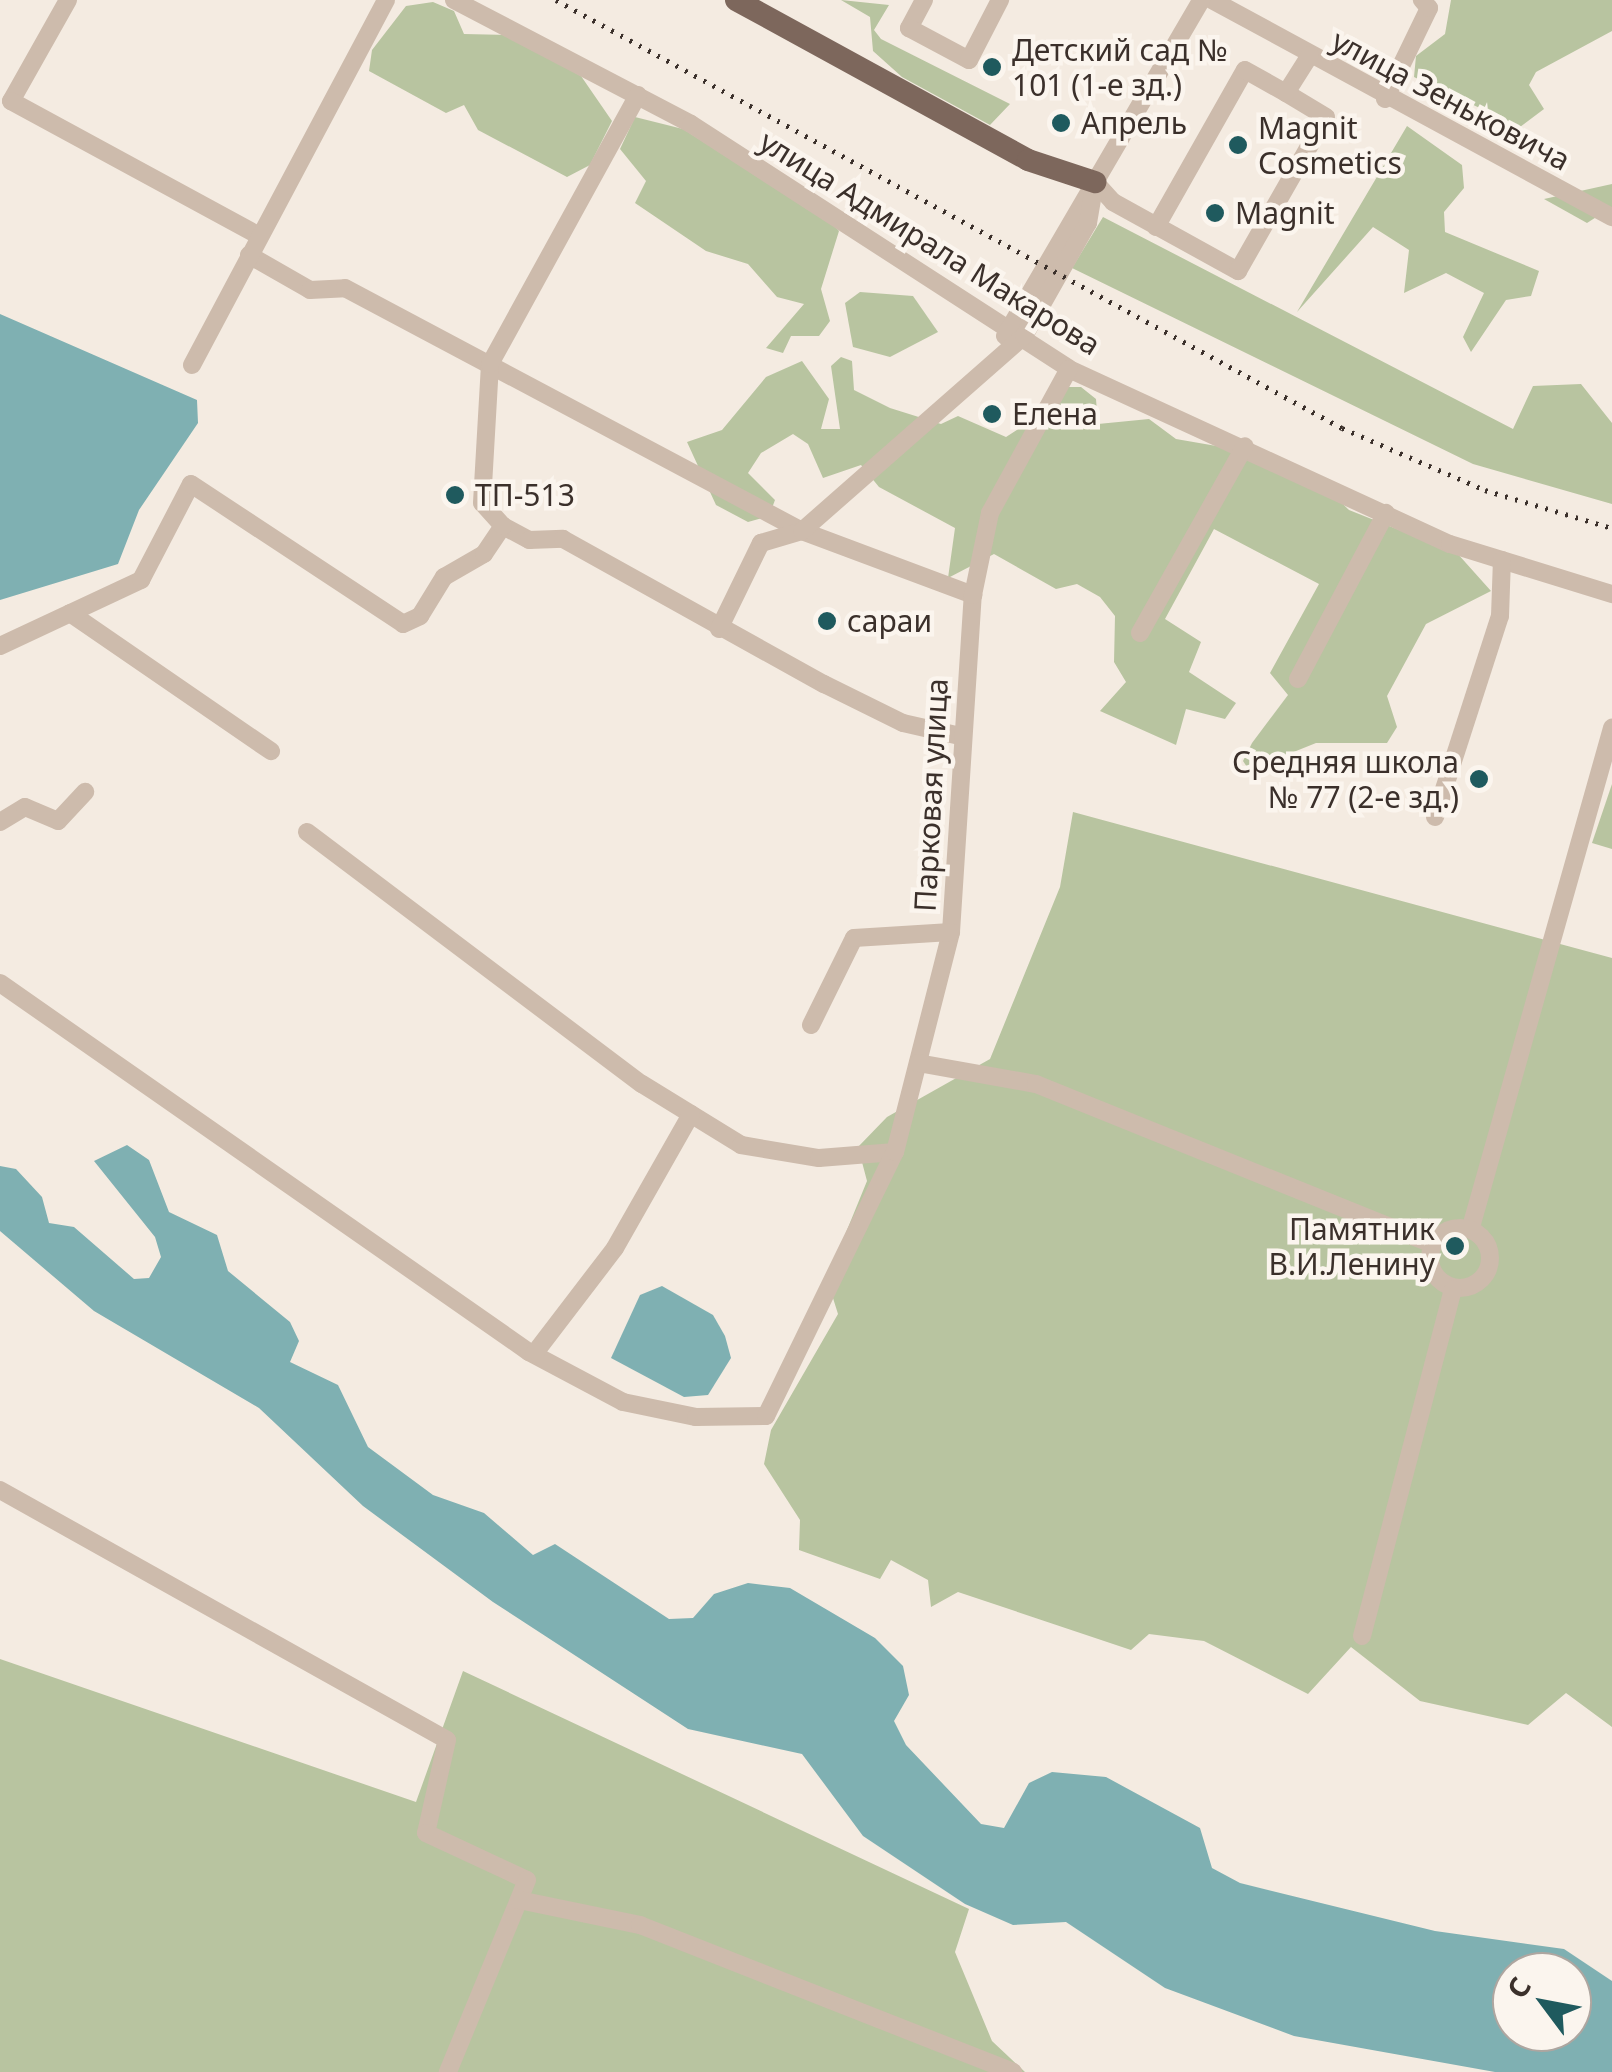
<!DOCTYPE html>
<meta charset="utf-8">
<style>
body{margin:0}
#map{position:relative;width:1612px;height:2072px;overflow:hidden;background:#f4ebe1;font-family:"Noto Sans",sans-serif}
div>[style]{position:absolute}
[style*='--x']{left:calc(var(--x)*1px);top:calc(var(--y)*1px);width:calc(var(--w)*1px);rotate:calc(var(--a)*1deg)}
.green>*{inset:0;background:#b8c4a0}
.water>*{inset:0;background:#7fb0b2}
.minor>*{height:18px;margin:-9px;padding:0 9px;transform-origin:9px;border-radius:9px;background:#cdbbac}
.minor>.ring{margin:-9px;padding:0;box-sizing:content-box;background:none;border:18px solid #cdbbac;border-radius:50%}
.major>*{height:22px;margin:-11px;padding:0 11px;transform-origin:11px;border-radius:11px;background:#7d675c}
.rail>*{height:5px;margin-top:-2.5px;transform-origin:0;background:repeating-linear-gradient(90deg,#3b302b 0 2.5px,transparent 0 10.5px)}
.dots>*{width:28px;height:28px;translate:-50% -50%;box-sizing:border-box;border:5px solid #fbf5ee;border-radius:50%}
span{translate:-50% -50%;white-space:nowrap;text-align:center;line-height:1.15;-webkit-text-stroke:9px #fbf5ee;paint-order:stroke}
.poi-label{font-size:30px;color:#3b302b}
.left{translate:0 -50%;text-align:left}
.right{translate:-100% -50%;text-align:right}
.street-label{font-size:30px;color:#3b302b}
.north{position:absolute;left:1492px;top:1952px;width:100px;height:100px;box-sizing:border-box;background:#fbf5ee;border:2px solid #aea6a0;border-radius:50%;rotate:302deg;font-size:28px;font-weight:700;line-height:40px;text-align:center;color:#3b302b}
.north::after{content:'';display:block;margin:auto;width:35px;height:45px;background:#1f5a5e;clip-path:polygon(50% 0,100% 100%,50% 72%,0 100%)}
</style>
<div id="map">
<div class="green">
<i style="clip-path:polygon(841px 0,889px 5px,874px 30px,881px 39px,1010px 104px,990px 125px,902px 77px,873px 51px,870px 17px)"></i>
<i style="clip-path:polygon(1451px 0,1612px 0,1612px 31px,1536px 72px,1529px 85px,1544px 109px,1520px 127px,1414px 77px,1416px 56px,1445px 34px)"></i>
<i style="clip-path:polygon(433px 2px,454px 11px,464px 34px,509px 35px,581px 76px,612px 121px,590px 165px,567px 177px,478px 130px,464px 105px,446px 113px,369px 71px,372px 50px,406px 6px)"></i>
<i style="clip-path:polygon(635px 117px,683px 129px,831px 222px,839px 231px,821px 289px,830px 321px,819px 336px,791px 336px,783px 353px,766px 348px,804px 304px,777px 297px,748px 264px,706px 251px,635px 203px,646px 181px,620px 149px)"></i>
<i style="clip-path:polygon(1407px 126px,1462px 165px,1464px 188px,1444px 212px,1445px 232px,1539px 271px,1531px 296px,1506px 300px,1471px 352px,1463px 337px,1484px 293px,1446px 273px,1404px 293px,1409px 250px,1373px 227px,1297px 312px)"></i>
<i style="clip-path:polygon(1612px 184px,1612px 207px,1587px 223px,1544px 199px)"></i>
<i style="clip-path:polygon(1103px 217px,1513px 429px,1533px 386px,1581px 384px,1612px 423px,1612px 504px,1473px 464px,1072px 268px)"></i>
<i style="clip-path:polygon(860px 292px,913px 296px,938px 332px,890px 357px,853px 347px,845px 303px)"></i>
<i style="clip-path:polygon(841px 357px,852px 361px,854px 390px,890px 408px,941px 424px,958px 416px,1006px 437px,1029px 422px,1051px 387px,1081px 387px,1096px 399px,1098px 424px,1149px 419px,1176px 439px,1228px 448px,1326px 488px,1349px 510px,1457px 553px,1491px 591px,1426px 624px,1387px 696px,1397px 727px,1387px 743px,1316px 743px,1249px 770px,1243px 761px,1252px 743px,1288px 695px,1270px 673px,1319px 584px,1214px 529px,1165px 619px,1201px 642px,1189px 672px,1236px 703px,1225px 719px,1186px 709px,1176px 745px,1100px 711px,1126px 682px,1114px 662px,1115px 616px,1100px 597px,1077px 584px,1056px 589px,994px 554px,948px 578px,955px 528px,879px 487px,861px 465px,823px 478px,808px 444px,793px 434px,761px 453px,748px 473px,775px 500px,769px 516px,748px 522px,716px 505px,687px 442px,722px 430px,766px 377px,802px 361px,829px 399px,821px 429px,840px 429px,831px 366px)"></i>
<i style="clip-path:polygon(1612px 784px,1612px 849px,1592px 843px)"></i>
<i style="clip-path:polygon(1073px 812px,1612px 958px,1612px 1727px,1566px 1693px,1528px 1725px,1420px 1701px,1351px 1647px,1308px 1694px,1204px 1641px,1149px 1634px,1131px 1650px,958px 1592px,931px 1607px,928px 1580px,891px 1560px,880px 1579px,799px 1550px,800px 1520px,764px 1464px,771px 1430px,838px 1314px,827px 1279px,867px 1181px,858px 1147px,887px 1117px,990px 1059px,1060px 887px)"></i>
<i style="clip-path:polygon(0 1659px,416px 1802px,463px 1671px,969px 1909px,955px 1952px,992px 2041px,1025px 2072px,0 2072px)"></i>
</div>
<div class="water">
<i style="clip-path:polygon(0 314px,197px 400px,198px 423px,139px 510px,118px 564px,0 600px)"></i>
<i style="clip-path:polygon(evenodd,127px 1145px,149px 1160px,169px 1212px,217px 1235px,228px 1271px,290px 1322px,299px 1341px,290px 1362px,338px 1385px,368px 1447px,433px 1495px,484px 1513px,533px 1555px,555px 1544px,669px 1619px,693px 1618px,714px 1594px,748px 1583px,790px 1588px,875px 1638px,903px 1666px,909px 1695px,894px 1721px,906px 1745px,981px 1824px,1004px 1828px,1029px 1783px,1052px 1772px,1106px 1777px,1200px 1828px,1212px 1868px,1240px 1883px,1435px 1931px,1564px 1949px,1612px 1981px,1612px 2072px,1495px 2072px,1294px 2036px,1165px 1988px,1066px 1922px,1013px 1925px,965px 1904px,863px 1836px,802px 1754px,688px 1729px,493px 1602px,363px 1506px,259px 1408px,94px 1311px,0 1231px,0 1166px,16px 1169px,42px 1197px,49px 1223px,74px 1227px,134px 1279px,149px 1278px,161px 1257px,155px 1237px,94px 1161px,127px 1145px,1512px 1972px,1572px 1972px,1572px 2032px,1512px 2032px,1512px 1972px)"></i>
<i style="clip-path:polygon(662px 1286px,713px 1315px,725px 1336px,731px 1358px,708px 1395px,684px 1397px,611px 1358px,640px 1295px)"></i>
</div>
<div class="minor">
<i style="--x:68;--y:0;--w:116;--a:119.4"></i>
<i style="--x:11;--y:101;--w:283;--a:28.5"></i>
<i style="--x:454;--y:0;--w:267;--a:27.6"></i>
<i style="--x:691;--y:124;--w:450;--a:32.9"></i>
<i style="--x:1069;--y:369;--w:419;--a:24.7"></i>
<i style="--x:1450;--y:544;--w:170;--a:17.2"></i>
<i style="--x:924;--y:0;--w:32;--a:118"></i>
<i style="--x:909;--y:28;--w:68;--a:28.1"></i>
<i style="--x:969;--y:60;--w:68;--a:-62.7"></i>
<i style="--x:1212;--y:0;--w:455;--a:28.5"></i>
<i style="--x:1385;--y:99;--w:101;--a:-64.2"></i>
<i style="--x:1429;--y:8;--w:11;--a:-131"></i>
<i style="--x:1095;--y:182;--w:27;--a:48"></i>
<i style="--x:1113;--y:202;--w:143;--a:28.9"></i>
<i style="--x:1238;--y:271;--w:177;--a:-60.3"></i>
<i style="--x:1326;--y:117;--w:47;--a:-149"></i>
<i style="--x:1156;--y:227;--w:180;--a:-60.5"></i>
<i style="--x:1245;--y:70;--w:47;--a:29.3"></i>
<i style="--x:1286;--y:93;--w:45;--a:-57.7"></i>
<i style="--x:249;--y:255;--w:70;--a:29.8"></i>
<i style="--x:310;--y:290;--w:35;--a:-3"></i>
<i style="--x:345;--y:288;--w:518;--a:28"></i>
<i style="--x:802;--y:531;--w:183;--a:20.5"></i>
<i style="--x:1005;--y:336;--w:389;--a:-59.7"></i>
<i style="--x:192;--y:365;--w:413;--a:-62"></i>
<i style="--x:503;--y:526;--w:30;--a:28"></i>
<i style="--x:529;--y:540;--w:34;--a:-2"></i>
<i style="--x:563;--y:539;--w:299;--a:29.1"></i>
<i style="--x:824;--y:684;--w:88;--a:26.3"></i>
<i style="--x:903;--y:723;--w:58;--a:12.8"></i>
<i style="--x:70;--y:613;--w:244;--a:34.5"></i>
<i style="--x:719;--y:629;--w:96;--a:-64"></i>
<i style="--x:761;--y:543;--w:43;--a:-16.3"></i>
<i style="--x:802;--y:531;--w:295;--a:-41.3"></i>
<i style="--x:1024;--y:336;--w:130;--a:-60.5"></i>
<i style="--x:1088;--y:223;--w:42;--a:-80.3"></i>
<i style="--x:1140;--y:633;--w:214;--a:-60.7"></i>
<i style="--x:0;--y:646;--w:156;--a:-25.1"></i>
<i style="--x:141;--y:580;--w:108;--a:-62.5"></i>
<i style="--x:191;--y:484;--w:254;--a:33.4"></i>
<i style="--x:403;--y:624;--w:19;--a:-25"></i>
<i style="--x:420;--y:616;--w:46;--a:-58.4"></i>
<i style="--x:444;--y:577;--w:46;--a:-29.9"></i>
<i style="--x:484;--y:554;--w:34;--a:-56"></i>
<i style="--x:503;--y:526;--w:31;--a:-132"></i>
<i style="--x:482;--y:503;--w:139;--a:-86.7"></i>
<i style="--x:490;--y:364;--w:307;--a:-61.2"></i>
<i style="--x:1298;--y:679;--w:188;--a:-62.1"></i>
<i style="--x:1435;--y:817;--w:211;--a:-72.1"></i>
<i style="--x:1500;--y:616;--w:56;--a:-88"></i>
<i style="--x:0;--y:822;--w:29;--a:-31"></i>
<i style="--x:25;--y:807;--w:36;--a:23"></i>
<i style="--x:58;--y:821;--w:40;--a:-47"></i>
<i style="--x:307;--y:832;--w:419;--a:37"></i>
<i style="--x:642;--y:1084;--w:116;--a:31.6"></i>
<i style="--x:741;--y:1145;--w:79;--a:9.5"></i>
<i style="--x:819;--y:1158;--w:76;--a:-4.5"></i>
<i style="--x:0;--y:983;--w:645;--a:34.9"></i>
<i style="--x:529;--y:1352;--w:106;--a:28"></i>
<i style="--x:623;--y:1402;--w:75;--a:11.6"></i>
<i style="--x:696;--y:1417;--w:70;--a:-0.8"></i>
<i style="--x:766;--y:1416;--w:294;--a:-64"></i>
<i style="--x:895;--y:1152;--w:227;--a:-75.7"></i>
<i style="--x:951;--y:932;--w:338;--a:-86.3"></i>
<i style="--x:973;--y:595;--w:84;--a:-78.3"></i>
<i style="--x:990;--y:513;--w:164;--a:-61.3"></i>
<i style="--x:811;--y:1025;--w:97;--a:-63.7"></i>
<i style="--x:854;--y:938;--w:97;--a:-3.5"></i>
<i style="--x:918;--y:1063;--w:120;--a:10.1"></i>
<i style="--x:1036;--y:1084;--w:429;--a:22"></i>
<i style="--x:1471;--y:1227;--w:519;--a:-74.22"></i>
<i class="ring" style="left:1430px;top:1228px;width:42px;height:42px"></i>
<i style="--x:534;--y:1354;--w:133;--a:-52.6"></i>
<i style="--x:615;--y:1248;--w:154;--a:-60.4"></i>
<i style="--x:0;--y:1490;--w:512;--a:29.22"></i>
<i style="--x:447;--y:1740;--w:95;--a:102.7"></i>
<i style="--x:426;--y:1833;--w:111;--a:25"></i>
<i style="--x:527;--y:1880;--w:208;--a:112.4"></i>
<i style="--x:1362;--y:1636;--w:358;--a:-75.3"></i>
<i style="--x:519;--y:1900;--w:124;--a:11.7"></i>
<i style="--x:640;--y:1925;--w:401;--a:21.5"></i>
</div>
<div class="major">
<i style="--x:736;--y:0;--w:333;--a:28.7"></i>
<i style="--x:1028;--y:160;--w:71;--a:18.2"></i>
</div>
<div class="rail">
<i style="--x:556;--y:0;--w:895;--a:28.57"></i>
<i style="--x:1342;--y:428;--w:156;--a:23.4"></i>
<i style="--x:1485;--y:490;--w:133;--a:16.7"></i>
</div>
<div class="dots">
<i style="left:992px;top:67px;background:#1f5a5e"></i>
<i style="left:1061px;top:123px;background:#1f5a5e"></i>
<i style="left:1238px;top:145px;background:#1f5a5e"></i>
<i style="left:1215px;top:213px;background:#1f5a5e"></i>
<i style="left:992px;top:414px;background:#1f5a5e"></i>
<i style="left:455px;top:495px;background:#1f5a5e"></i>
<i style="left:827px;top:621px;background:#1f5a5e"></i>
<i style="left:1479px;top:779px;background:#1f5a5e"></i>
<i style="left:1455px;top:1246px;background:#1f5a5e"></i>
</div>
<div class="poi-label">
<span class="left" style="left:1012px;top:67px">Детский сад №<br>101 (1-е зд.)</span>
<span class="left" style="left:1081px;top:123px">Апрель</span>
<span class="left" style="left:1258px;top:145px">Magnit<br>Cosmetics</span>
<span class="left" style="left:1235px;top:213px">Magnit</span>
<span class="left" style="left:1012px;top:414px">Елена</span>
<span class="left" style="left:475px;top:495px">ТП-513</span>
<span class="left" style="left:847px;top:621px">сараи</span>
<span class="right" style="left:1459px;top:779px">Средняя школа<br>№ 77 (2-е зд.)</span>
<span class="right" style="left:1435px;top:1246px">Памятник<br>В.И.Ленину</span>
</div>
<div class="street-label">
<span style="left:1451px;top:100px;rotate:28deg">улица Зеньковича</span>
<span style="left:930px;top:243px;rotate:32deg">улица Адмирала Макарова</span>
<span style="left:931px;top:795px;rotate:-87deg">Парковая улица</span>
</div>
<div class="north">С</div>
</div>
